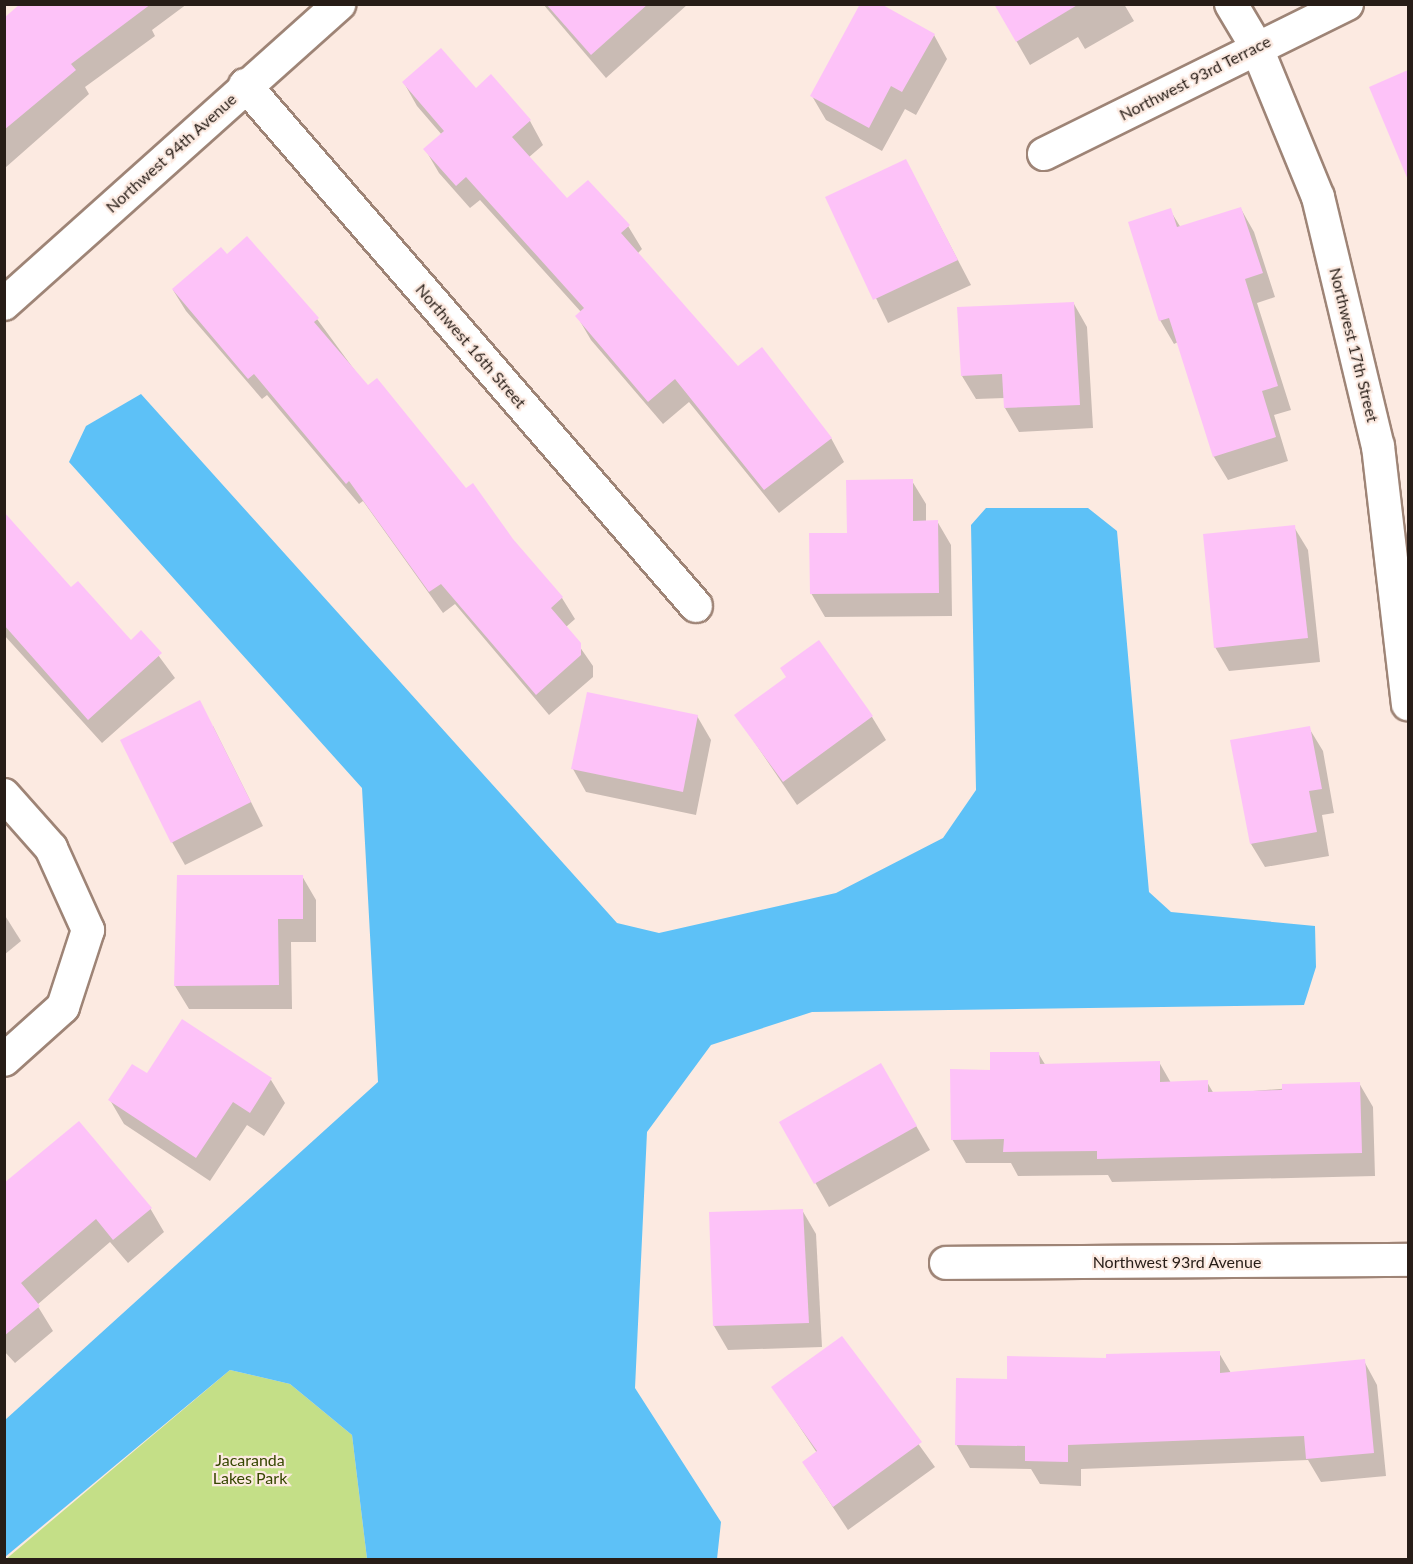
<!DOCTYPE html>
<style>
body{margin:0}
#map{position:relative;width:1413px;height:1564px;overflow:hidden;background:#fceae1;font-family:Lato,sans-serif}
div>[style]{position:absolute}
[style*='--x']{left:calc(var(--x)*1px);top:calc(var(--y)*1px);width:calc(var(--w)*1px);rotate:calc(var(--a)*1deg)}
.green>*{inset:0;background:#c4df87}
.water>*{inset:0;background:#5dc1f7}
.shadow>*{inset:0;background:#0003}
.building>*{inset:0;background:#fdc2f8}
.roads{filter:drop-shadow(2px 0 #9e8476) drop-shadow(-2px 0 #9e8476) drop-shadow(0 2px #9e8476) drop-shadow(0 -2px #9e8476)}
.minor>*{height:32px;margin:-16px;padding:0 16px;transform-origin:16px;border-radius:16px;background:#fff}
span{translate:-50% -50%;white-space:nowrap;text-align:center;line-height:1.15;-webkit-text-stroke:4.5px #fceae1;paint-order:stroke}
.street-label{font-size:16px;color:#271d17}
.park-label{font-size:16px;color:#364600}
.frame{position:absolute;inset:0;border:6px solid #271d17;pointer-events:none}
</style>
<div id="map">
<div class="green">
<i style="clip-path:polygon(230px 1370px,290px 1384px,352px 1435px,367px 1559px,5px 1560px)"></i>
</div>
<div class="water">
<i style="clip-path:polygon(141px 394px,617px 923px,659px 933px,836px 893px,943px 838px,976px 790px,971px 525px,986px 508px,1088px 508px,1117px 531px,1149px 892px,1171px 912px,1315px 926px,1316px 967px,1304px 1005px,812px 1012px,711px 1045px,647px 1132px,635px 1388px,721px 1522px,717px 1559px,367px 1559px,352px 1435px,290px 1384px,230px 1370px,5px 1557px,5px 1420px,378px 1082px,362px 788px,69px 462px,86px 426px)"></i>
</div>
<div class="shadow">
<i style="clip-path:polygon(23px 4px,187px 4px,152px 30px,155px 36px,85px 87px,89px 94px,5px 168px,4px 20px)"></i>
<i style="clip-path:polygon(543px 4px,688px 4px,606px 78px)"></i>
<i style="clip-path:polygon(995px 4px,1124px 4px,1134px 21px,1085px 49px,1078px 37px,1030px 65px)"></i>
<i style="clip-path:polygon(934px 35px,947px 59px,916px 115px,905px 109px,882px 151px,826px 120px,812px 96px)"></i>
<i style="clip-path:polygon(1408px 72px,1408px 177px,1371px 88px)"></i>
<i style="clip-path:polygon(404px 83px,476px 90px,530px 121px,543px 145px,528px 158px,567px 200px,628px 226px,642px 249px,637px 254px,738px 368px,831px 438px,844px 462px,779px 513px,689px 402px,663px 424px,591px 340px,577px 316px,581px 312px,480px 200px,470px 208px,439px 173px,425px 149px,442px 135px,417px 106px)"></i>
<i style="clip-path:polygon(906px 161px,971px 285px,888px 323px,827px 197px)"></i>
<i style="clip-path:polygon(1241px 209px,1254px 232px,1275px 297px,1257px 303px,1291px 410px,1274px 415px,1288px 461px,1228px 480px,1214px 457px,1178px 342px,1174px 344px,1160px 320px,1170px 210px,1181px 228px)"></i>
<i style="clip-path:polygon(226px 256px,317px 319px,367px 387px,562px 598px,575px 619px,566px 627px,593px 666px,593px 677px,549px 715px,455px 604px,443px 613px,363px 501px,359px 504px,267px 395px,262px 399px,186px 311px,173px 290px)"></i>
<i style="clip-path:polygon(1074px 304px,1087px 327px,1093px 428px,1019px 432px,1005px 408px,1005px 398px,976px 399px,962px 376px)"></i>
<i style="clip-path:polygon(912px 481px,926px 504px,926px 522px,937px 521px,951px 545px,952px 616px,825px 617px,811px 593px,849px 534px)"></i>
<i style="clip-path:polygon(4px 514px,71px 589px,130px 642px,141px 632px,175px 678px,102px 743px,4px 635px)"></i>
<i style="clip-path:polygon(1294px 527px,1308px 550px,1320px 662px,1229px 671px,1215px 647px)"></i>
<i style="clip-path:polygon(736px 715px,872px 717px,886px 740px,797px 805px)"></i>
<i style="clip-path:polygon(697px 716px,711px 740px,696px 815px,586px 792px,573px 769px)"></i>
<i style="clip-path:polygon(213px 726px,263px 826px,185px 865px,172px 842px)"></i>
<i style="clip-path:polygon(1309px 728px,1323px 751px,1334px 813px,1322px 815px,1329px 856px,1265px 867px,1251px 844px)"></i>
<i style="clip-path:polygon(302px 876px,316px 900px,316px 942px,291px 942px,292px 1009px,189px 1009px,175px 986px)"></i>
<i style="clip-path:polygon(4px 914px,21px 941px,4px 955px)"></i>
<i style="clip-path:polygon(1038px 1053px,1046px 1066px,1159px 1062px,1171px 1083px,1207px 1082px,1214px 1094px,1359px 1083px,1373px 1107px,1375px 1176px,1112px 1182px,1108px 1175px,1018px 1176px,1011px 1163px,966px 1163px,952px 1139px,992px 1071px)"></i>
<i style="clip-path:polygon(881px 1065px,930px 1150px,829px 1207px,781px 1122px)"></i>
<i style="clip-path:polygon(147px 1075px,271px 1080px,285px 1103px,264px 1136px,247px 1125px,210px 1181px,124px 1124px,110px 1100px)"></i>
<i style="clip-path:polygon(4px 1185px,150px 1208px,164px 1232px,128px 1263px,110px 1242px,37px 1305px,53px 1331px,15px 1363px,4px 1351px)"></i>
<i style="clip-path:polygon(802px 1210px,816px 1234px,822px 1347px,728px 1350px,714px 1326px,710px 1213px)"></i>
<i style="clip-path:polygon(842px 1338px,935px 1467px,848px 1530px,803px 1462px,817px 1453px,773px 1387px)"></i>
<i style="clip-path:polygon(1219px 1353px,1231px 1373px,1364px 1361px,1377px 1385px,1386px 1476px,1321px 1482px,1308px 1460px,1081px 1469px,1081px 1486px,1040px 1484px,1031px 1469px,970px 1468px,956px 1444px,1008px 1381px,1107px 1360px)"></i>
</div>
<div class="building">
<i style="clip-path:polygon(20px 4px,151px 4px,71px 64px,76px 70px,4px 130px,4px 18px)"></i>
<i style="clip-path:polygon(546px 4px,648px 4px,591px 55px)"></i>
<i style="clip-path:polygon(860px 4px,881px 4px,935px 34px,902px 92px,891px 86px,869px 128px,810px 96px)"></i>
<i style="clip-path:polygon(994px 4px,1079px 4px,1016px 42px)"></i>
<i style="clip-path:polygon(441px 48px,476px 88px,491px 74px,531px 120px,512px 137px,567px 198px,588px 180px,630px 225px,621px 233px,738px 366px,762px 347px,832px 438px,764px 490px,675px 379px,648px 402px,575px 316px,584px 308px,466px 177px,456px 186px,423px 149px,444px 131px,402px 82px)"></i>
<i style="clip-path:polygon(1408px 70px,1408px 180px,1369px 87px)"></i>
<i style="clip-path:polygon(906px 159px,958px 260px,873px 300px,825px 197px)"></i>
<i style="clip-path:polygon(1241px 207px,1263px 273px,1245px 279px,1278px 386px,1262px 391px,1276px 437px,1213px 457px,1169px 318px,1159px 321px,1128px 222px,1171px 208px,1177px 227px)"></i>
<i style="clip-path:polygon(247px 236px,319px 318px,314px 322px,368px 385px,377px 378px,466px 488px,473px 483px,513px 539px,563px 597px,551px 608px,581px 643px,581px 655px,536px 695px,441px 584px,429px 592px,349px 481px,346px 484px,254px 374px,248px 379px,172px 289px,221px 247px,227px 254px)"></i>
<i style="clip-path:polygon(1074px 302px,1080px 405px,1004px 408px,1002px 374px,961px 376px,957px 307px)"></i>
<i style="clip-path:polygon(913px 479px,913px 521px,938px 520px,939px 593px,810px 594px,809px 533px,847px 533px,846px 480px)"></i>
<i style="clip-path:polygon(4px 512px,71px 587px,78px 581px,131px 640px,141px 630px,162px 653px,88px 720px,4px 625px)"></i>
<i style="clip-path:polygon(1295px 525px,1308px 638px,1214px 648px,1203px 534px)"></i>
<i style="clip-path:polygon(819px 640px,873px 716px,783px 782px,734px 715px,786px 677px,780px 668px)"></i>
<i style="clip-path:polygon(587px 692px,698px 715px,683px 792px,571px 769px)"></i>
<i style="clip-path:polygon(200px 700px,251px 802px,171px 843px,120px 740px)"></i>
<i style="clip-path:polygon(1310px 726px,1322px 789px,1309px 791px,1317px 832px,1250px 844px,1230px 740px)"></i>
<i style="clip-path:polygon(177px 875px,303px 875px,303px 919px,278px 919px,279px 985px,174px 986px)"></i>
<i style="clip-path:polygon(182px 1019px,272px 1078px,250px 1113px,233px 1102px,196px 1158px,108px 1100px,132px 1064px,147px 1073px)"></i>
<i style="clip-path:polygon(990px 1052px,1039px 1052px,1040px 1064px,1160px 1061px,1160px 1082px,1208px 1080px,1208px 1092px,1282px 1090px,1282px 1084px,1360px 1082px,1362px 1153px,1097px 1159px,1097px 1151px,1003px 1152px,1004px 1139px,951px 1140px,950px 1069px,990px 1070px)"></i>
<i style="clip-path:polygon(881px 1063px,917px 1126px,814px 1184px,779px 1122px)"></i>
<i style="clip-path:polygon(79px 1121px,152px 1208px,113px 1240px,96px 1219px,21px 1283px,40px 1306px,4px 1336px,4px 1183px)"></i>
<i style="clip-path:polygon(803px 1209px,809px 1323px,713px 1326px,709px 1212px)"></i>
<i style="clip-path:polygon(842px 1336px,922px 1442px,833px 1507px,802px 1462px,817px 1451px,771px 1387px)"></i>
<i style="clip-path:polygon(1220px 1351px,1220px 1373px,1365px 1359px,1374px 1453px,1306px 1459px,1304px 1436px,1068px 1445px,1068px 1462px,1025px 1461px,1025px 1446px,955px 1445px,956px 1378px,1007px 1379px,1007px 1356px,1106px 1358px,1106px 1354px)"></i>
</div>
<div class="roads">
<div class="minor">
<i style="--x:1231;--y:4;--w:49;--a:59.2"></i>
<i style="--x:1256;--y:46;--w:163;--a:67.7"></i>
<i style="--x:1318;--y:197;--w:256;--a:76.5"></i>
<i style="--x:1378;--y:446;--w:260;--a:83.4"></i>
<i style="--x:245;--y:85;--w:689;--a:49.12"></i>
<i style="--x:1044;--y:154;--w:338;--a:-26.3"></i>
<i style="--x:4;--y:304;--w:450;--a:-41.8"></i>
<i style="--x:4;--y:795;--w:71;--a:48.4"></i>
<i style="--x:51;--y:848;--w:90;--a:65.7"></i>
<i style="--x:88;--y:930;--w:81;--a:108"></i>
<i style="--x:63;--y:1007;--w:79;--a:138.1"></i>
<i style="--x:946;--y:1263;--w:462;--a:-0.4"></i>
</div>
</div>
<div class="street-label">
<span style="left:1195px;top:78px;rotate:-27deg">Northwest 93rd Terrace</span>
<span style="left:171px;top:153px;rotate:-42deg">Northwest 94th Avenue</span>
<span style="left:1354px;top:345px;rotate:76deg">Northwest 17th Street</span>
<span style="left:471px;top:346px;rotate:49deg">Northwest 16th Street</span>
<span style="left:1177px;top:1262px">Northwest 93rd Avenue</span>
</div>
<div class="park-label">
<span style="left:250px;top:1469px">Jacaranda<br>Lakes Park</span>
</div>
<div class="frame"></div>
</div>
